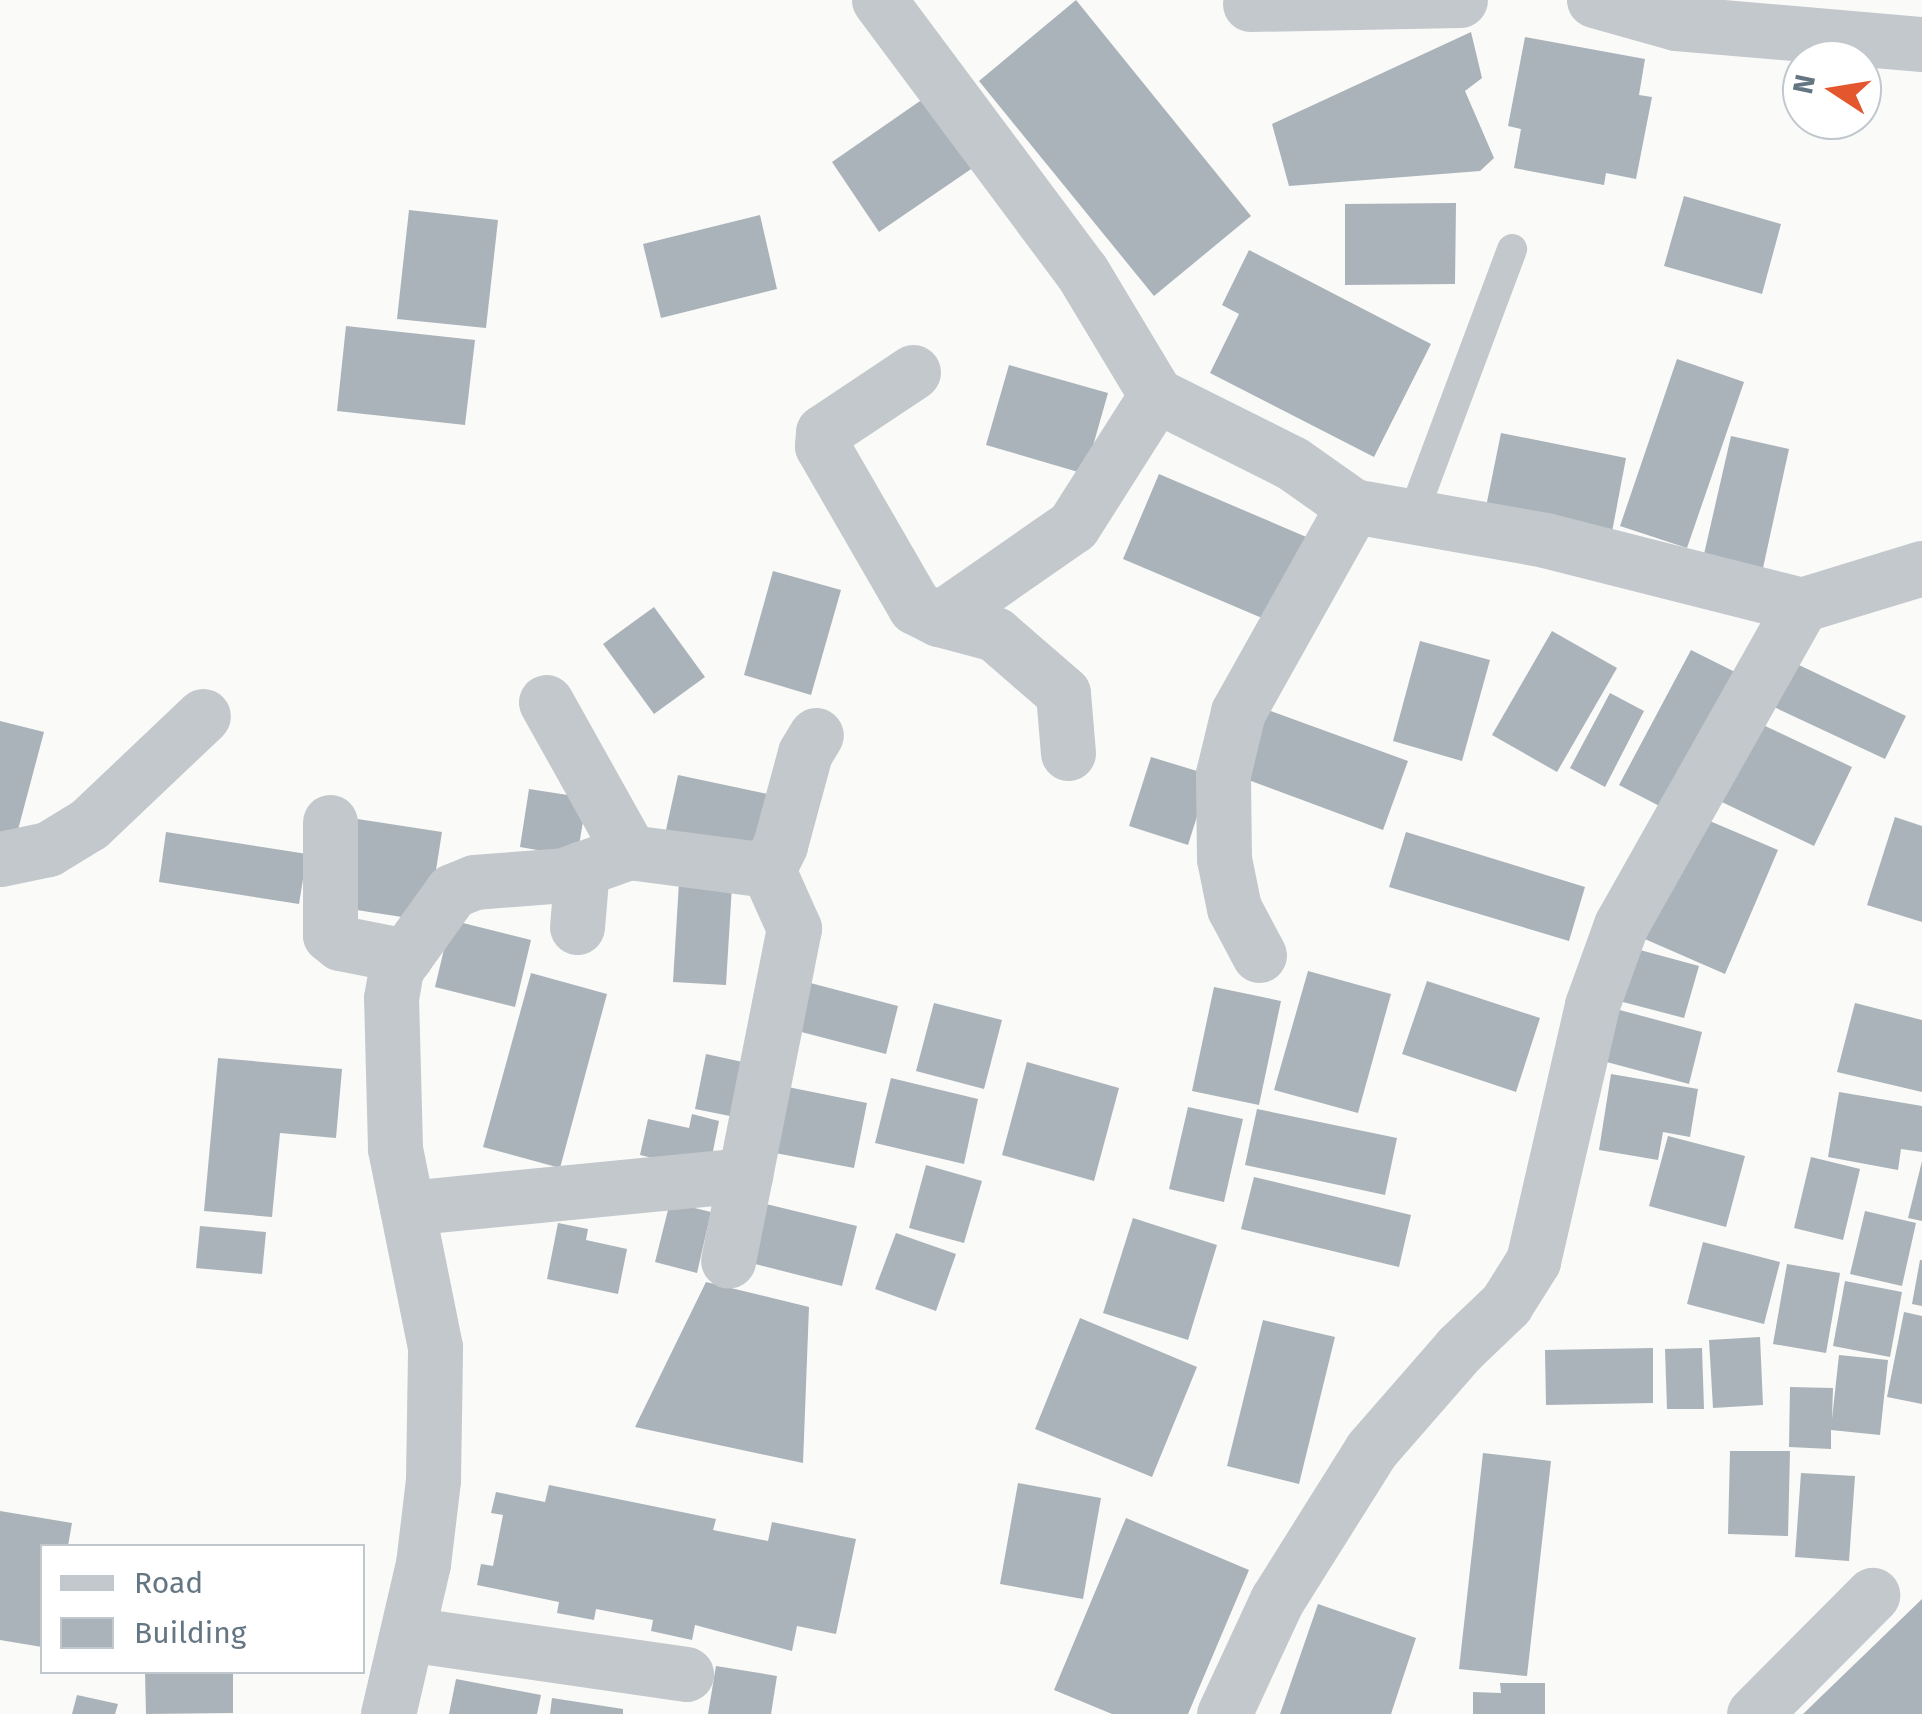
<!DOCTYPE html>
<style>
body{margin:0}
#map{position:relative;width:1922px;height:1714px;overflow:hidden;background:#fafaf8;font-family:"Fira Sans",sans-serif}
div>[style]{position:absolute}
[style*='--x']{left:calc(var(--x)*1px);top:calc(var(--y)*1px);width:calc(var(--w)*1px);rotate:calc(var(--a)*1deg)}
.building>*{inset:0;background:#aab3b9}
.service>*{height:30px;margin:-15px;padding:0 15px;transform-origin:15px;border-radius:15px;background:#c3c8cc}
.minor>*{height:55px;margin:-27.5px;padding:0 27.5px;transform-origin:27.5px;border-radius:27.5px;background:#c3c8cc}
span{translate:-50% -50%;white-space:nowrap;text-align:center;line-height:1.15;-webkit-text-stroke:10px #fff;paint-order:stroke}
.legend{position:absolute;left:40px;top:1544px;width:325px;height:130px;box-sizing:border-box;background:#fff;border:2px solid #c1c8cd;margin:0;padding:12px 18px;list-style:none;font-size:30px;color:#657683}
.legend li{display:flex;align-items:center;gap:20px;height:50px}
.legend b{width:50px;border:2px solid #c1c8cd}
.north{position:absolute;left:1782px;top:40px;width:100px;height:100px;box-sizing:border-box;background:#fff;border:2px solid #c1c8cd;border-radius:50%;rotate:282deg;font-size:28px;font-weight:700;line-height:40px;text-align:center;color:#657683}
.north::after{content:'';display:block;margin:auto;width:35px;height:45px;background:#e4572e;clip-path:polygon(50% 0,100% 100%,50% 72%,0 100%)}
</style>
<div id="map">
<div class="building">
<i style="clip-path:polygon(1076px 0,1251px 216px,1154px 296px,979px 81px)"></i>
<i style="clip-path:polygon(1471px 32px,1482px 78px,1465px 91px,1494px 158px,1480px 171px,1289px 186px,1272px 124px)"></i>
<i style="clip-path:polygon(1525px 37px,1645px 59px,1639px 95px,1652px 97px,1636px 179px,1606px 173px,1604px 185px,1514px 168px,1521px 129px,1508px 126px)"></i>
<i style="clip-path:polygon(933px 92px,980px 163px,879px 232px,832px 162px)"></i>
<i style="clip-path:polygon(1684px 196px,1781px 224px,1762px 294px,1664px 266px)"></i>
<i style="clip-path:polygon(1456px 203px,1455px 284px,1345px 285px,1345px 204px)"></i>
<i style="clip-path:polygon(409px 210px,498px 220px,486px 328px,397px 319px)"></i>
<i style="clip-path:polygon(760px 215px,777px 289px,661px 318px,643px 244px)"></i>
<i style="clip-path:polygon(1249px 250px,1431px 344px,1374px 457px,1210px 373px,1239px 314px,1222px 305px)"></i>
<i style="clip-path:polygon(346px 326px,475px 340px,465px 425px,337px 411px)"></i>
<i style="clip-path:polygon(1677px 359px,1744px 382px,1687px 548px,1620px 526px)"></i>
<i style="clip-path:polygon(1009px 365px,1108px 393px,1085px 474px,986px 445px)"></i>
<i style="clip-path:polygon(1501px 433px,1626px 458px,1612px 532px,1486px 507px)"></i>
<i style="clip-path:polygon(1731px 436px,1789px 449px,1761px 577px,1702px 563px)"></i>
<i style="clip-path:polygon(1159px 474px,1311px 539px,1276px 624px,1123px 559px)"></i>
<i style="clip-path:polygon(773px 571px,841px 590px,811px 695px,744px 675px)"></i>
<i style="clip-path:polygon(654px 607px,705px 677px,654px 714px,603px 644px)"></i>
<i style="clip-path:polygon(1552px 631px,1617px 668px,1557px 772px,1492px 735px)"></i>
<i style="clip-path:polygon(1420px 641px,1490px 660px,1462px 761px,1393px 741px)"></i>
<i style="clip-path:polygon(1691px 650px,1741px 675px,1669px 811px,1619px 785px)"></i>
<i style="clip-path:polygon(1780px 656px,1906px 716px,1885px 759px,1759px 700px)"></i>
<i style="clip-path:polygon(1610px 693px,1644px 711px,1605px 787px,1570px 768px)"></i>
<i style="clip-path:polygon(1260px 707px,1408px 761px,1383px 830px,1235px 775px)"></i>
<i style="clip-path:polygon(1742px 715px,1852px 767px,1814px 846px,1705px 794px)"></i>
<i style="clip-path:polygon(0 721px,44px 732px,15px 841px,0 837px)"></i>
<i style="clip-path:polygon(1151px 757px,1210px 775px,1188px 845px,1129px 826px)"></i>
<i style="clip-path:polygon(678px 775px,772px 795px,761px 851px,666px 830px)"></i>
<i style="clip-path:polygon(529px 789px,587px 798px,577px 857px,520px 847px)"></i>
<i style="clip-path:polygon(1698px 816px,1778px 850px,1725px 974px,1631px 933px)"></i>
<i style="clip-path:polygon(1895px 817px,1922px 826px,1922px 922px,1867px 905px)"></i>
<i style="clip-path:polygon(351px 818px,442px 832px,428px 921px,337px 907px)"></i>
<i style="clip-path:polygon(166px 832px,307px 854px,299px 904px,159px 882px)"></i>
<i style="clip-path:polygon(1406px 832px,1585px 887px,1569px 941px,1389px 887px)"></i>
<i style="clip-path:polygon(679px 882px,732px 885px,726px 985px,673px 982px)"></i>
<i style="clip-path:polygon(451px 920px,531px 940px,515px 1007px,435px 987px)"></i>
<i style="clip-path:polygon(1618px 944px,1699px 966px,1684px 1018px,1604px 997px)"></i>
<i style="clip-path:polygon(1308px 971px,1391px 994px,1358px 1113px,1274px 1090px)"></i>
<i style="clip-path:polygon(531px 973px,607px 994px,560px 1168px,483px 1147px)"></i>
<i style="clip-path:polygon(799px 980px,898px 1006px,886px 1054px,786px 1028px)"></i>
<i style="clip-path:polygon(1427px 981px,1540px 1018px,1516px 1092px,1402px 1054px)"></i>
<i style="clip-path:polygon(1214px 987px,1281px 1001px,1259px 1105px,1192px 1091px)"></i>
<i style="clip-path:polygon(934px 1003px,1002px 1020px,984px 1089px,916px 1071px)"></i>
<i style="clip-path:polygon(1855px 1003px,1922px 1020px,1922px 1092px,1837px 1072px)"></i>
<i style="clip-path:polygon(1616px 1009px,1702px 1032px,1689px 1084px,1603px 1061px)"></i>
<i style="clip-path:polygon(706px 1054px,761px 1066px,750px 1120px,695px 1109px)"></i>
<i style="clip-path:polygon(218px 1058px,342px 1069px,336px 1138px,280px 1133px,272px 1217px,204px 1211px)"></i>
<i style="clip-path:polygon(1027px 1062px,1119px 1088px,1094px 1181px,1002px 1155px)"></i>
<i style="clip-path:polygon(1611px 1074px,1698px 1089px,1690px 1137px,1663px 1132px,1658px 1160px,1599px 1150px)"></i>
<i style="clip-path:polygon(891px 1078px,978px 1099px,964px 1164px,875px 1143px)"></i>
<i style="clip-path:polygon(773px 1084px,867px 1103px,854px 1168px,760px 1150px)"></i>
<i style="clip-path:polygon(1839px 1092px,1922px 1106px,1922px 1152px,1901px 1149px,1898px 1170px,1828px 1157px)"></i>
<i style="clip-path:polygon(1188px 1107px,1243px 1119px,1224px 1202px,1169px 1189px)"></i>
<i style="clip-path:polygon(1257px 1109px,1397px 1138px,1385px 1195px,1245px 1165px)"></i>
<i style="clip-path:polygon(692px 1114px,719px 1121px,709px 1171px,640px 1155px,648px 1119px,689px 1128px)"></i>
<i style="clip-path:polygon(1668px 1136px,1745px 1156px,1726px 1227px,1649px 1206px)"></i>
<i style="clip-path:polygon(1811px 1157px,1860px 1169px,1843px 1240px,1794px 1228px)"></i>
<i style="clip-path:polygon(1922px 1161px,1922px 1221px,1908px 1218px)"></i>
<i style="clip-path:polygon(926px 1165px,982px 1181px,964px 1243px,909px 1228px)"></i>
<i style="clip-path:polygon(1254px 1177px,1411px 1215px,1399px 1267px,1241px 1229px)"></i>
<i style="clip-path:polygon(670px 1202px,711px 1212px,697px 1273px,655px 1262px)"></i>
<i style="clip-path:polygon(766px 1204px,857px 1226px,842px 1286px,751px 1263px)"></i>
<i style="clip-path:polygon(1865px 1211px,1916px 1223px,1902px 1286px,1850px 1274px)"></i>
<i style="clip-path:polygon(1133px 1218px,1217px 1245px,1188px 1340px,1103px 1313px)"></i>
<i style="clip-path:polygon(558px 1223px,588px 1229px,586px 1240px,627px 1249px,618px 1294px,547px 1279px)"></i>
<i style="clip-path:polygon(200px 1226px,266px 1232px,262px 1274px,196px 1268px)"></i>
<i style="clip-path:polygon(896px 1233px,956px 1254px,936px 1311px,875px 1289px)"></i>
<i style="clip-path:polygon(1703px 1242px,1780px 1262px,1764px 1324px,1687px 1304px)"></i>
<i style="clip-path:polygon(1920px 1260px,1922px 1260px,1922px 1306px,1912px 1304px)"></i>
<i style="clip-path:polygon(1787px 1264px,1840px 1273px,1826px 1353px,1773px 1344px)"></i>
<i style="clip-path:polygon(1845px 1281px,1902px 1292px,1890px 1357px,1833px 1346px)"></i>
<i style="clip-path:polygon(706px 1282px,809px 1307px,803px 1463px,635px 1427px)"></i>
<i style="clip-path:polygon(1904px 1312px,1922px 1316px,1922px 1404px,1887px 1397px)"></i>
<i style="clip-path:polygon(1080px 1318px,1197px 1367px,1152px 1477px,1035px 1429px)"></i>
<i style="clip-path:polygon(1263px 1320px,1335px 1337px,1299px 1484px,1227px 1466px)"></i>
<i style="clip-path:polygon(1760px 1337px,1763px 1405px,1713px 1408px,1709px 1340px)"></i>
<i style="clip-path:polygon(1653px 1348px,1653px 1403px,1546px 1405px,1545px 1350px)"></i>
<i style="clip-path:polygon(1702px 1348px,1704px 1409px,1667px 1409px,1665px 1349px)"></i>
<i style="clip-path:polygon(1839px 1355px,1888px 1360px,1880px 1435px,1831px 1430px,1831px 1449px,1789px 1447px,1790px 1387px,1833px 1388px,1832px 1419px)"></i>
<i style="clip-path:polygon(1730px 1451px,1790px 1451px,1788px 1536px,1728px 1534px)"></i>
<i style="clip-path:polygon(1483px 1453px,1551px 1461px,1527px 1676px,1459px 1669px)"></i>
<i style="clip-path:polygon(1801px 1473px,1855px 1476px,1849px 1561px,1795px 1557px)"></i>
<i style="clip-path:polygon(1018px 1483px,1101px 1498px,1083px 1599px,1000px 1584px)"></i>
<i style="clip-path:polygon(549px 1485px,716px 1519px,713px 1530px,768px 1541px,772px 1522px,856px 1539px,836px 1634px,797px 1626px,792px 1651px,695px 1625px,692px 1640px,651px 1631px,653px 1620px,596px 1609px,594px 1620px,557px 1613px,559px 1602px,477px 1585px,481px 1564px,493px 1566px,503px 1515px,491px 1513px,496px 1492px,545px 1502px)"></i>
<i style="clip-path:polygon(0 1511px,72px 1523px,68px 1546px,42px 1546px,42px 1647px,0 1640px)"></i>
<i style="clip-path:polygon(1126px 1518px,1249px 1570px,1188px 1714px,1112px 1714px,1054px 1690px)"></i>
<i style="clip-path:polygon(1922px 1599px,1922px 1714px,1803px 1714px)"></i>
<i style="clip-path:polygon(1318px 1604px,1416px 1638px,1391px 1714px,1280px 1714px)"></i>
<i style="clip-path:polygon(716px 1666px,777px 1676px,771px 1714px,708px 1714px)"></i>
<i style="clip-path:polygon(145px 1672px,233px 1672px,233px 1713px,146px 1714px)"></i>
<i style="clip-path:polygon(456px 1679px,541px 1695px,537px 1714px,449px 1714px)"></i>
<i style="clip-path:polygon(1500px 1683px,1545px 1683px,1545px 1714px,1473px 1714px,1473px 1692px,1501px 1693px)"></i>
<i style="clip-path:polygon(77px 1695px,118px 1704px,115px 1714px,72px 1714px)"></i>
<i style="clip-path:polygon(552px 1698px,623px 1709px,623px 1714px,550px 1714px)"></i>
</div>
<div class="service">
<i style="--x:1412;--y:517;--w:286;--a:-69.5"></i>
</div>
<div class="minor">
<i style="--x:879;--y:0;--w:339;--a:53.3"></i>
<i style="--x:1082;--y:272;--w:144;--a:59"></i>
<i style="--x:1156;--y:395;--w:152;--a:26.6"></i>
<i style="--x:1292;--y:463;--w:75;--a:35.2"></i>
<i style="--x:1353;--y:506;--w:195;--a:10"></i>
<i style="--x:1545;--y:540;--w:264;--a:14.2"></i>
<i style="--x:1801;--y:605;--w:127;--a:-17"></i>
<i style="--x:1594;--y:0;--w:85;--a:15.7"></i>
<i style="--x:1676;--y:23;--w:247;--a:4.9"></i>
<i style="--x:1250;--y:4;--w:210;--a:-1.1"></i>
<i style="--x:913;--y:372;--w:108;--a:146.3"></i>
<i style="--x:823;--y:432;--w:14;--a:94"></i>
<i style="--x:822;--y:446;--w:186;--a:60"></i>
<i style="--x:915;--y:607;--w:27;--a:27"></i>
<i style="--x:546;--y:702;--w:172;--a:60.8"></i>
<i style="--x:1068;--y:753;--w:60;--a:-94.8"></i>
<i style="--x:1063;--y:693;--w:90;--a:-139.1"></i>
<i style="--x:995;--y:634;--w:58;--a:-165"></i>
<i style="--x:939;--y:619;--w:163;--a:-34.8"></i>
<i style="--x:1073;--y:526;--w:155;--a:-57.6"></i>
<i style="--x:330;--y:822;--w:113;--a:90"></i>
<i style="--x:330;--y:935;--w:13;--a:39"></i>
<i style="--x:340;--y:943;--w:67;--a:11.1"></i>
<i style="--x:0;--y:859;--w:49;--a:-11.8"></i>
<i style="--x:48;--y:849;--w:48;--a:-31.4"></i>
<i style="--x:89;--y:824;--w:157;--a:-43.5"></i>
<i style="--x:768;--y:870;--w:28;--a:-64"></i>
<i style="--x:780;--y:845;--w:95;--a:-74.8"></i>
<i style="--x:805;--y:753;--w:21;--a:-59"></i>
<i style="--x:577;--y:927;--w:59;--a:-85.2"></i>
<i style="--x:1259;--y:955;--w:53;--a:-118"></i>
<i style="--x:1234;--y:908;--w:50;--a:-101.5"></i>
<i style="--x:1224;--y:859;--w:85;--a:-90.7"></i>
<i style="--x:1223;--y:774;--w:64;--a:-76.4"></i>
<i style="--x:1238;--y:712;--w:236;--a:-60.8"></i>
<i style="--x:407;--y:1208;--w:340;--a:-5.6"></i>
<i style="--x:408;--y:1634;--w:281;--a:8.2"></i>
<i style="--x:388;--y:1714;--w:154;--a:-76.9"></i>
<i style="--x:423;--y:1564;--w:85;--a:-83.2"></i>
<i style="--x:433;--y:1480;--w:133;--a:-89.1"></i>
<i style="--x:435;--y:1347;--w:203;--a:-101.4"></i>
<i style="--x:395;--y:1148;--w:150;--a:-91.5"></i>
<i style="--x:391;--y:998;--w:29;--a:-80"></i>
<i style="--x:396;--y:969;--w:96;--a:-54.3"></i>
<i style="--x:452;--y:891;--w:24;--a:-22"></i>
<i style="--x:474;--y:882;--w:90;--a:-4.4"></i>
<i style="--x:564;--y:875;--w:69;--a:-19.5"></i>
<i style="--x:629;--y:852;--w:140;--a:7.4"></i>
<i style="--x:768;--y:870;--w:64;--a:65.9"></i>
<i style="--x:794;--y:928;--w:339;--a:101.2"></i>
<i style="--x:1224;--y:1714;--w:126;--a:-65.1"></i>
<i style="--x:1277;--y:1600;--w:177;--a:-57.9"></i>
<i style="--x:1371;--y:1450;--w:135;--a:-48.9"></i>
<i style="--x:1460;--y:1348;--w:64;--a:-43.7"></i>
<i style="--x:1506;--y:1304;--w:51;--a:-57.9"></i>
<i style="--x:1533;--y:1261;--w:263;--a:-77"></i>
<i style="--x:1592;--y:1005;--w:85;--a:-70.1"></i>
<i style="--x:1621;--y:925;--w:367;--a:-60.6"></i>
<i style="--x:1754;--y:1714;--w:168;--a:-45.2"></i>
</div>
<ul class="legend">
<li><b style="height:12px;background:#c3c8cc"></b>Road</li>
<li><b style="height:28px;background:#aab3b9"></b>Building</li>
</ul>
<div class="north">N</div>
</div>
